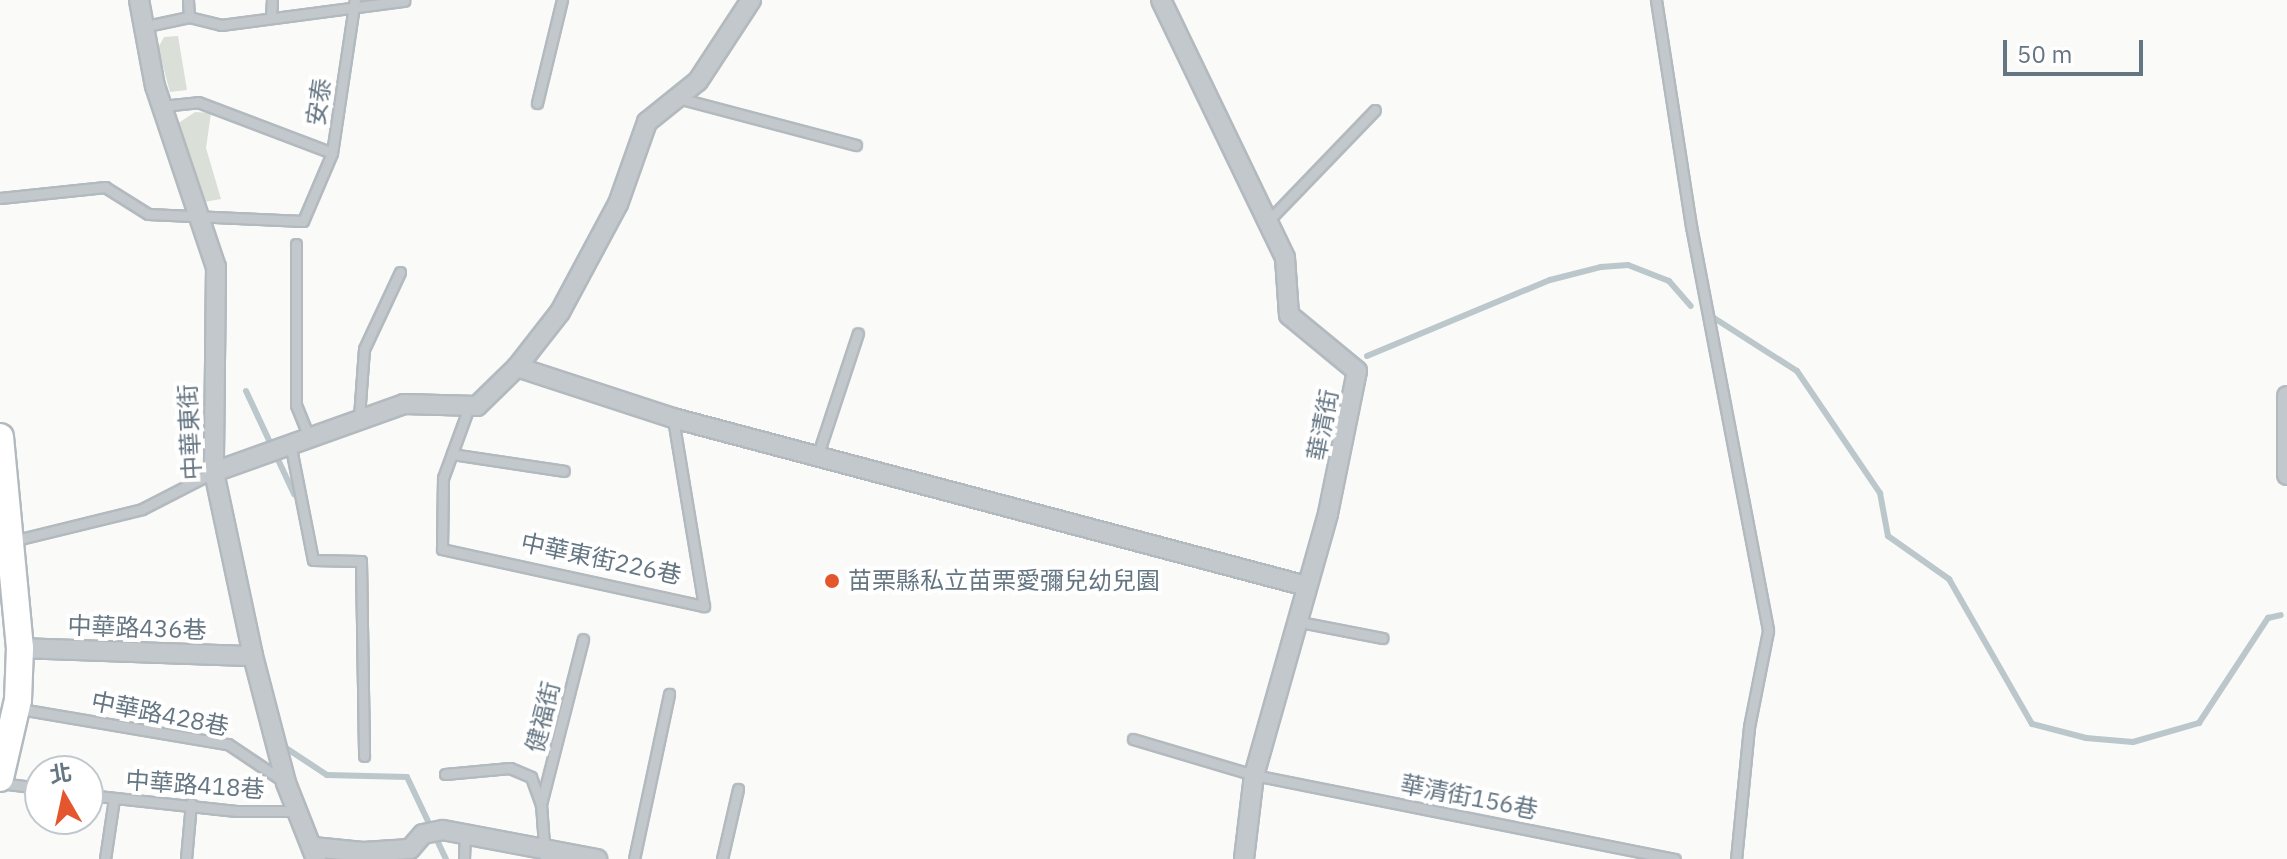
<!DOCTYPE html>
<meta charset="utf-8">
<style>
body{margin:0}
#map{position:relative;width:2287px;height:859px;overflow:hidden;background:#fafaf8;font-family:"IBM Plex Sans","Noto Sans TC",sans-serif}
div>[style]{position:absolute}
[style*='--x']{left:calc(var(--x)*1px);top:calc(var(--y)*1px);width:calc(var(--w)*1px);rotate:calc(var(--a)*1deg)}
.green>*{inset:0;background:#dadfd7}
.stream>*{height:6px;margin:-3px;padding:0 3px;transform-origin:3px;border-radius:3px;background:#bbc7cb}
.roads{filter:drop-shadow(2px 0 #b3babf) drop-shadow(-2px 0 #b3babf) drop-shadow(0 2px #b3babf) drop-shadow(0 -2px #b3babf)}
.lane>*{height:9px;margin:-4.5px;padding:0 4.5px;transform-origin:4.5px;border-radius:4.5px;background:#c3c8cc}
.street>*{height:18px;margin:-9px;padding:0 9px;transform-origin:9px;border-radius:9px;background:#c3c8cc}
.secondary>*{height:26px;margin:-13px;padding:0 13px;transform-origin:13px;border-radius:13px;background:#fff}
.dots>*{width:22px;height:22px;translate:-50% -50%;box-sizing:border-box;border:4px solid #fff;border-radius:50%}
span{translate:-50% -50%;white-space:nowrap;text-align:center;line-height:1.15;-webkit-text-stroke:8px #fff;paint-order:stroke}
.street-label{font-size:24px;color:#657683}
.poi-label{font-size:24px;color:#657683}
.left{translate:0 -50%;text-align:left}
.north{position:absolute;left:24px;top:755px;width:80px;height:80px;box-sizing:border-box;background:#fff;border:2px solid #c1c8cd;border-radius:50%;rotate:351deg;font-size:22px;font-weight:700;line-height:32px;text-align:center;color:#657683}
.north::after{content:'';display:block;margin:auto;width:28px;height:36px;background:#e4572e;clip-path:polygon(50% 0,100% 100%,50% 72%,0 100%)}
.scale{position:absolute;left:2003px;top:40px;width:140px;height:36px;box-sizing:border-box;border:4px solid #657683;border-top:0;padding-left:10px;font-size:24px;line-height:28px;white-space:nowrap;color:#657683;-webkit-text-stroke:6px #fff;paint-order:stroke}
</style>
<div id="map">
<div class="green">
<i style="clip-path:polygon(178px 36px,187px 90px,170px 92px,158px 48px,164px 37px)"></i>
<i style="clip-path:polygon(195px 112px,211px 113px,206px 148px,221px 199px,204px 202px,177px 124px)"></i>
</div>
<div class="stream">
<i style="--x:1714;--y:318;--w:98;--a:32.6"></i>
<i style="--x:1797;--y:371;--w:148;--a:55.8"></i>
<i style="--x:1880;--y:493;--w:44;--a:79.5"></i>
<i style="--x:1888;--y:536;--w:75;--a:35.2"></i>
<i style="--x:1949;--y:579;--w:167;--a:60.2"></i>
<i style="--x:2032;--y:724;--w:56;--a:14.5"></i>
<i style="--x:2086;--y:738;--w:47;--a:4.9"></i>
<i style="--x:2133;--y:742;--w:69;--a:-16.1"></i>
<i style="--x:2199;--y:723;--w:126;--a:-56.7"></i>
<i style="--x:2268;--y:618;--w:13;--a:-13"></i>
<i style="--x:1367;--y:356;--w:198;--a:-22.6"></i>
<i style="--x:1550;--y:280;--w:53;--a:-14.3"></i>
<i style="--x:1601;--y:267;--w:27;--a:-4"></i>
<i style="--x:1628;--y:265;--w:44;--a:21.3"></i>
<i style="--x:1669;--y:281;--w:33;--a:49"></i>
<i style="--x:246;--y:391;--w:114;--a:65"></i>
<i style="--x:286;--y:748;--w:49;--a:33.4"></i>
<i style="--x:327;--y:775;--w:80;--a:1.4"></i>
<i style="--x:407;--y:777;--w:91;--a:64.6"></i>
</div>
<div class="roads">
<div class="lane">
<i style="--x:188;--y:0;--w:17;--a:87"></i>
<i style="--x:1656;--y:0;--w:229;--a:81.2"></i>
<i style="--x:1691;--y:226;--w:412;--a:79.2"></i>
<i style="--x:1768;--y:631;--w:98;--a:101.2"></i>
<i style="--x:1749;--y:727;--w:133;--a:95.6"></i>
<i style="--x:189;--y:17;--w:33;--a:14"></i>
<i style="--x:221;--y:25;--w:185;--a:-7.5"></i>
<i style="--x:271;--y:18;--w:18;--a:-87"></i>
<i style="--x:142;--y:27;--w:48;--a:-12"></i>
<i style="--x:678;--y:98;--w:184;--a:14.8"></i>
<i style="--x:537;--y:103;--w:106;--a:-76.4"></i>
<i style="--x:162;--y:106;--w:36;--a:-6"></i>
<i style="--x:198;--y:102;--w:143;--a:20.8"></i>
<i style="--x:0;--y:198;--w:106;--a:-6"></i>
<i style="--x:105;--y:187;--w:51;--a:32.1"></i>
<i style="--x:148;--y:214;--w:155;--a:2.6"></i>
<i style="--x:303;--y:221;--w:74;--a:-66.9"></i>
<i style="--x:332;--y:153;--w:155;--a:-81.5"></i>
<i style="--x:1268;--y:221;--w:154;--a:-46.1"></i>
<i style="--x:296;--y:244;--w:161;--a:90"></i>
<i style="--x:296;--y:405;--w:32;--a:68"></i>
<i style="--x:469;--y:407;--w:76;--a:110.1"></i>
<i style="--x:443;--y:478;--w:71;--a:90.8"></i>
<i style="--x:442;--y:549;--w:268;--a:12.3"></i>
<i style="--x:704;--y:606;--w:191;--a:-99.4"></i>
<i style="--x:359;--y:417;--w:68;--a:-85.8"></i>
<i style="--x:364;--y:349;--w:85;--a:-64.9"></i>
<i style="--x:290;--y:443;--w:119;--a:78.9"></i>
<i style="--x:313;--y:560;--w:48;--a:1.2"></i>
<i style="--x:361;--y:561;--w:195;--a:89.1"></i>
<i style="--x:452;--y:454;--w:113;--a:8.6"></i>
<i style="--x:818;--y:454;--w:127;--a:-71.7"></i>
<i style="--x:12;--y:541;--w:134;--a:-13.8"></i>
<i style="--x:142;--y:509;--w:81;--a:-27.2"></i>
<i style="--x:1300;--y:622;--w:84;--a:11"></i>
<i style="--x:20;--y:709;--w:211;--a:9.6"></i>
<i style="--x:228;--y:744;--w:66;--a:33.9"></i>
<i style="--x:1133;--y:739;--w:126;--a:16.6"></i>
<i style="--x:1254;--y:775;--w:429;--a:11.3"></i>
<i style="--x:445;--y:774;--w:65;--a:-5.3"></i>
<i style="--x:510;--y:768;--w:23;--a:23"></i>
<i style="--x:531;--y:777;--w:29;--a:70"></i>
<i style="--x:541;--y:804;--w:55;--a:85.8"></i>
<i style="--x:0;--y:783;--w:40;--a:7.1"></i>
<i style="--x:88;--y:795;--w:149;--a:6.2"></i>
<i style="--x:236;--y:811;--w:63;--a:0"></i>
<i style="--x:541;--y:804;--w:170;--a:-75.7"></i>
<i style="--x:105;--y:859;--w:61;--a:-81.5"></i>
<i style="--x:186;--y:859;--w:56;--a:-84.9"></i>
<i style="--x:464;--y:859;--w:23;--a:-88"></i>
<i style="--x:634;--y:859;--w:169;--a:-78"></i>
<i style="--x:722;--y:859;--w:72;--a:-77.1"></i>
</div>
<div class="street">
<i style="--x:139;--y:0;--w:87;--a:79.5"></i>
<i style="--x:155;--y:86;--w:191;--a:71.4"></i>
<i style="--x:216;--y:267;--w:205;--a:90.6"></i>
<i style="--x:214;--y:472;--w:188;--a:78"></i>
<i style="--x:253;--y:656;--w:131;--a:75.4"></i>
<i style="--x:286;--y:783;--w:82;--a:68.5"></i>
<i style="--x:1161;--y:0;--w:286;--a:64.3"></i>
<i style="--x:1285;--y:258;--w:57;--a:86"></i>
<i style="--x:1289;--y:315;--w:88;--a:39.5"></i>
<i style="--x:1357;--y:371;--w:146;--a:101.5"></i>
<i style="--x:1328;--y:514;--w:271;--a:105.8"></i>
<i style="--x:1254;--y:775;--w:85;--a:96.8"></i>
<i style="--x:517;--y:367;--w:164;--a:18.1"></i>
<i style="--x:673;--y:418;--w:655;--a:14.86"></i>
<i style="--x:2287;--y:396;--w:79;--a:90"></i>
<i style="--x:214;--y:472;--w:202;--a:-19.7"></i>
<i style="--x:404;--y:404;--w:73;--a:1.6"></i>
<i style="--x:477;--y:406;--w:56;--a:-44.3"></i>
<i style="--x:517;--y:367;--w:70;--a:-52"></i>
<i style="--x:560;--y:312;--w:123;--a:-61.8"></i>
<i style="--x:618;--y:204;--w:87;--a:-70.5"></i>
<i style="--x:647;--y:122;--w:65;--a:-38.8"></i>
<i style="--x:698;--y:81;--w:97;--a:-56.8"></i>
<i style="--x:20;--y:648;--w:233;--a:2"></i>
<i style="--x:313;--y:847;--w:50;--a:5.7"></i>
<i style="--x:363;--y:852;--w:47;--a:-3.7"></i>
<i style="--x:410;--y:849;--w:20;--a:-49"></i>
<i style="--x:423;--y:834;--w:20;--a:-11"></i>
<i style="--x:443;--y:830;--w:157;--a:10.7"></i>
</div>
<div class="secondary">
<i style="--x:0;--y:437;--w:212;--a:84.6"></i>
<i style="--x:20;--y:648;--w:52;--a:92.2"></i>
<i style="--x:18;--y:700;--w:80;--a:103"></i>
</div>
</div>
<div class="dots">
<i style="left:832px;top:581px;background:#e4572e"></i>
</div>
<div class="street-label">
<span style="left:319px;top:102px;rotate:-82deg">安泰</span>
<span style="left:1323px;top:425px;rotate:-79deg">華清街</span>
<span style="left:190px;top:432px;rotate:-93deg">中華東街</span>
<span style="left:601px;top:559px;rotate:12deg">中華東街226巷</span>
<span style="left:137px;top:628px;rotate:2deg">中華路436巷</span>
<span style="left:160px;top:714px;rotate:11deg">中華路428巷</span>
<span style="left:543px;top:717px;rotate:-76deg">健福街</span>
<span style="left:195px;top:785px;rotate:4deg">中華路418巷</span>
<span style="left:1469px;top:797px;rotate:11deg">華清街156巷</span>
</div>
<div class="poi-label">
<span class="left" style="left:848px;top:581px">苗栗縣私立苗栗愛彌兒幼兒園</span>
</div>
<div class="north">北</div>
<div class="scale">50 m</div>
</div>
